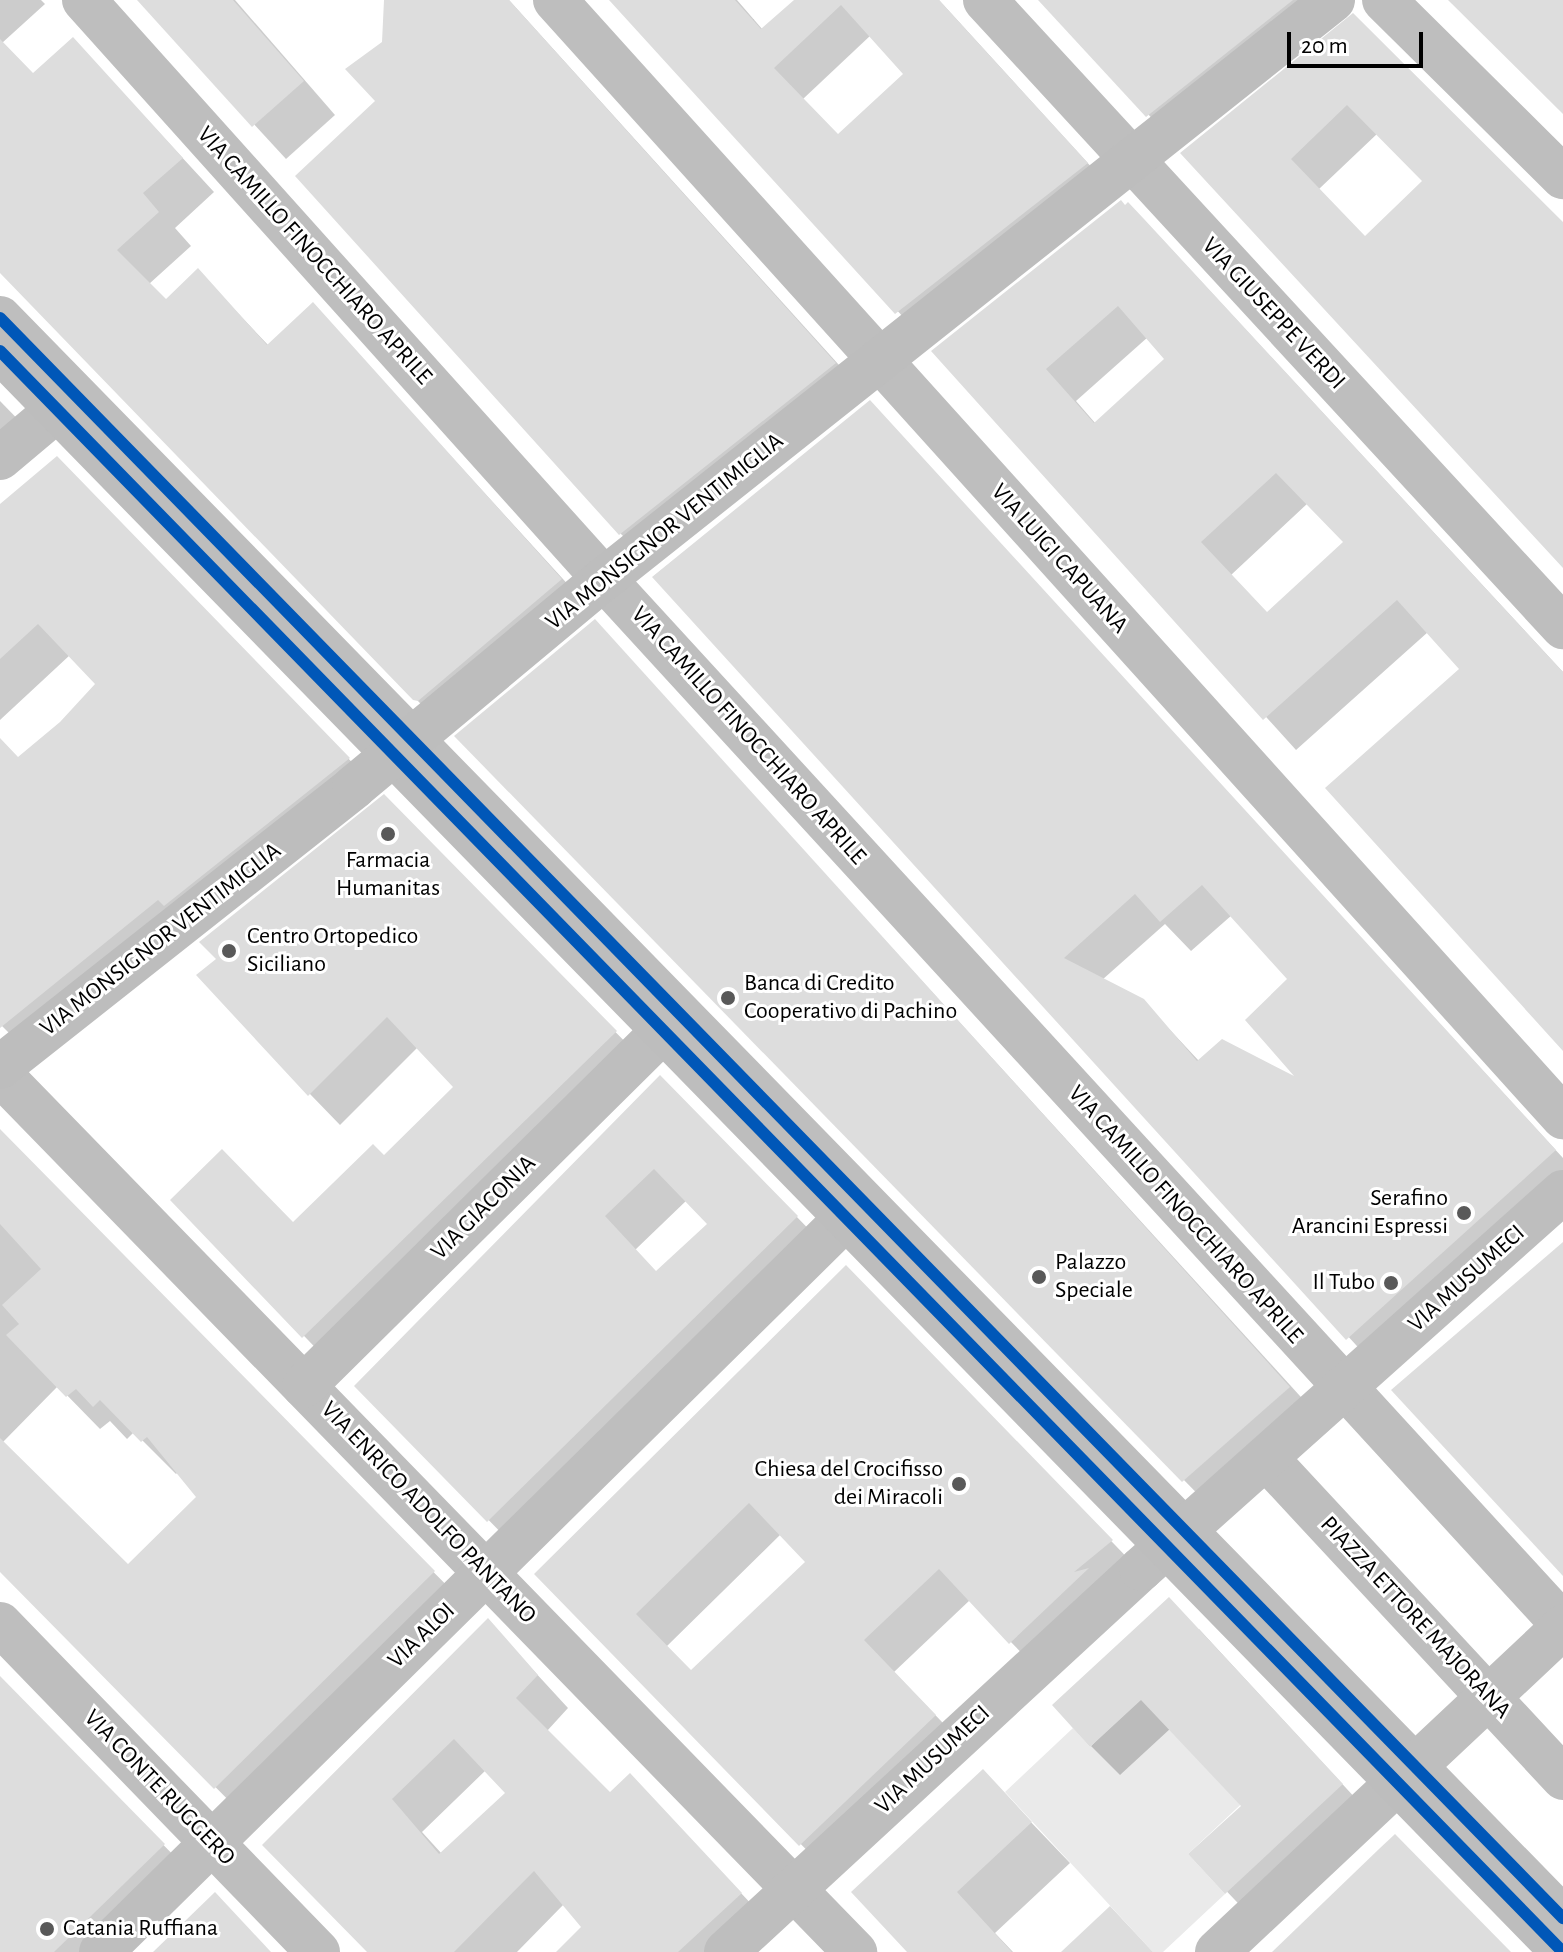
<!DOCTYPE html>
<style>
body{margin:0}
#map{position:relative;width:1563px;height:1952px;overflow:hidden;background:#fff;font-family:"Alegreya Sans",sans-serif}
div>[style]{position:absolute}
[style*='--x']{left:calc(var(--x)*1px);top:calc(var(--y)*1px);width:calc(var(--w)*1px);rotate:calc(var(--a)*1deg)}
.green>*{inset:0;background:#eaeaea}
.shadow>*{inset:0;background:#0003}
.building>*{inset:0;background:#ddd}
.minor>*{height:44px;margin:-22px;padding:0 22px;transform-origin:22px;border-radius:22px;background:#bebebe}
.major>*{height:44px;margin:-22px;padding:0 22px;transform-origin:22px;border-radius:22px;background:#bdbdbd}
.cycleway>*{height:12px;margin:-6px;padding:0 6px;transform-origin:6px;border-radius:6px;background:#0057b8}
.dots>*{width:22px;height:22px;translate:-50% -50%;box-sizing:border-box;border:4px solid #fff;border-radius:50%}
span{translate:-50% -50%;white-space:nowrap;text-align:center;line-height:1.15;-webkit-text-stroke:6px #fff;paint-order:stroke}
.street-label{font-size:24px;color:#000}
.poi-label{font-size:24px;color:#000}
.left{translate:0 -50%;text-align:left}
.right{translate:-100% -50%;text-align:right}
.scale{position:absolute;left:1287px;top:32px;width:136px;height:36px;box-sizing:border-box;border:4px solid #000;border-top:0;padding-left:10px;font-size:24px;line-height:28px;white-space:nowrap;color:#000;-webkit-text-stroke:6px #fff;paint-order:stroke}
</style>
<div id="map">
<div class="green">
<i style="clip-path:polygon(1155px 1686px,1253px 1793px,1188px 1854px,1225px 1894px,1163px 1952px,1153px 1952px,1005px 1792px,1073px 1728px,1090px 1747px)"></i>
</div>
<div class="shadow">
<i style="clip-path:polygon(0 0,41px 0,45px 4px,2px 43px,34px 75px,73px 39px,214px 192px,175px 228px,191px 246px,149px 284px,166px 302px,198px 271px,269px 346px,313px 305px,594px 613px,449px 733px,0 270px)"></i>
<i style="clip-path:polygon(140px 0,235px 0,335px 115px,286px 159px)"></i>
<i style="clip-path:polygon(386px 0,509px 0,867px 396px,653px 566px,621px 534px,384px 43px)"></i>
<i style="clip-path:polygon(evenodd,613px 0,737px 0,763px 30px,797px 0,939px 0,1116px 194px,926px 342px,613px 0,871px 35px,906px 74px,838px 136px,803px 99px,871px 35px)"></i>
<i style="clip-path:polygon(1041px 0,1348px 0,1176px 144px)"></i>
<i style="clip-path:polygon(evenodd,1353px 16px,1563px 225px,1563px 564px,1183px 153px,1353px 16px,1378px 133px,1425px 182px,1365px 238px,1319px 189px,1378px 133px)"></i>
<i style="clip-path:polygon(evenodd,1159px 236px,1563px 672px,1563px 1049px,1462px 669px,1428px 632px,1296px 750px,934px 351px,1159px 236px,1148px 337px,1166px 359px,1096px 424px,1076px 401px,1148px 337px,1159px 236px,1308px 503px,1345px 542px,1268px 614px,1231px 575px,1308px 503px)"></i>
<i style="clip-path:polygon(0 401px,38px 440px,0 472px)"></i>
<i style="clip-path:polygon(evenodd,870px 403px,1563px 1158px,1563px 1200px,1377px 1368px,654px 576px,870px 403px,1232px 915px,1290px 979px,1302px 1082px,1199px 1061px,1143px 1001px,1102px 980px,1165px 924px,1191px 951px,1232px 915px)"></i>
<i style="clip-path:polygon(88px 491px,380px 791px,34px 1058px,0 1024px,0 740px,19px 759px,61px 724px,97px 684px,70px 655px,0 720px,0 507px)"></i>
<i style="clip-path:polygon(595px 622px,1330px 1429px,1225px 1522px,457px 737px)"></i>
<i style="clip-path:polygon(384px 797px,646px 1063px,334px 1367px,173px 1200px,293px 1224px,384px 1158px,456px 1087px,418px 1047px,340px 1125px,310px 1094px,219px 959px)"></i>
<i style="clip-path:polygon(evenodd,692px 1109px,828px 1249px,520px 1552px,357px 1386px,692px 1109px,687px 1200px,710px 1224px,657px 1273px,635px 1250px,687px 1200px)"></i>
<i style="clip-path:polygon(evenodd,0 1132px,467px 1606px,248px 1820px,0 1569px,0 1132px,58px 1386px,100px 1429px,110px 1421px,127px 1439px,134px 1432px,176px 1474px,178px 1472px,199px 1497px,128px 1567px,3px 1442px,58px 1386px)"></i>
<i style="clip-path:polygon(evenodd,878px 1299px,1142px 1573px,1042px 1674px,970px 1600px,894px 1672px,966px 1747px,831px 1875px,537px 1574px,878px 1299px,781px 1534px,808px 1562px,691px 1673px,666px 1647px,781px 1534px)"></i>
<i style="clip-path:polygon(evenodd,488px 1621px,568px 1708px,547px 1731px,610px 1795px,661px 1808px,772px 1926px,744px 1952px,559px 1952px,584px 1927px,564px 1904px,517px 1952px,369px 1952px,265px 1845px,488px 1621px,486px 1770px,507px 1793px,442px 1854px,422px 1832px,486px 1770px)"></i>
<i style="clip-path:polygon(1199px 1629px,1371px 1815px,1256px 1922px,1191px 1854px,1244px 1806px,1171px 1728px,1120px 1775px,1091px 1746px)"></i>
<i style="clip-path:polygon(0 1679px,194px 1876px,115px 1952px,0 1952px)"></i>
<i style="clip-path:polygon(983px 1772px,1070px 1863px,995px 1933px,1013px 1952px,910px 1952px)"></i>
</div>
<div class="building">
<i style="clip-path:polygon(137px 0,233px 0,304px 81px,252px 127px)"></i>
<i style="clip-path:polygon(384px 0,509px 0,836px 363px,619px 535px,295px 176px,375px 101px,345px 69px,382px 42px)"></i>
<i style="clip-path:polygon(evenodd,609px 0,735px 0,761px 29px,794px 0,939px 0,1088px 163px,895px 314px,609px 0,841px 5px,903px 74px,838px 134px,774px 68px,841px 5px)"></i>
<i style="clip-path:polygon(1038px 0,1293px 0,1146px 117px)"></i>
<i style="clip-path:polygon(1448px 0,1563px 0,1563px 114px)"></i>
<i style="clip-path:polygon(evenodd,1353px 13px,1563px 222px,1563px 568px,1180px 153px,1353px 13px,1347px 105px,1422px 181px,1365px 236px,1291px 159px,1347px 105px)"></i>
<i style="clip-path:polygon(73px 37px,183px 158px,143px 193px,159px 212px,117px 250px,166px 299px,198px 268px,267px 345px,313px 302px,562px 579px,418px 701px,413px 700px,0 273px,0 39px,33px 73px)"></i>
<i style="clip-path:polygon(evenodd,1121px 200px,1125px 205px,1128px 202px,1144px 219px,1563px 672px,1563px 1051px,1325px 788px,1459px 669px,1397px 600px,1263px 720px,931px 351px,1121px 200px,1118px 306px,1164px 359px,1094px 423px,1046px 369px,1118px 306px,1121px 200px,1276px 473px,1343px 542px,1267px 612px,1201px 542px,1276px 473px)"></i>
<i style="clip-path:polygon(evenodd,870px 400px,1556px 1150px,1346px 1340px,652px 577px,870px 400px,1202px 885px,1287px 979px,1245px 1020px,1294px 1076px,1222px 1039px,1197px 1061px,1144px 999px,1064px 958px,1135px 894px,1160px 922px,1202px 885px)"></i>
<i style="clip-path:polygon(57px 456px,350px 758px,164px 906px,158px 900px,0 1028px,0 738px,18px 757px,60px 722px,95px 684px,38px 624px,0 659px,0 504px)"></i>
<i style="clip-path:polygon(595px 619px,1290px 1387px,1182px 1482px,454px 736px)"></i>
<i style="clip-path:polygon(384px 794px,617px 1031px,302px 1338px,170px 1200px,222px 1149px,293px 1222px,373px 1144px,384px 1155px,453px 1087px,387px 1017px,308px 1096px,196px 975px,216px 959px,199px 942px)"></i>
<i style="clip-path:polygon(evenodd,660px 1075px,798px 1216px,487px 1522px,354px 1386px,660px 1075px,654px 1169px,707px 1224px,656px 1271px,605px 1216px,654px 1169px)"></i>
<i style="clip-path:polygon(0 1129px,435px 1571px,214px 1789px,0 1572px,0 1438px,128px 1564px,196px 1497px,147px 1437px,141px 1442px,100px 1400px,93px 1407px,76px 1389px,66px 1397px,6px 1335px,19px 1324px,2px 1305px,41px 1269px,0 1224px)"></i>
<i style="clip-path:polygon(1563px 1242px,1563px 1576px,1391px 1390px)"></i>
<i style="clip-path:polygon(evenodd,846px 1265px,1113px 1540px,1074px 1572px,1089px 1568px,1009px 1644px,939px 1569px,864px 1640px,936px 1715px,799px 1846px,534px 1574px,846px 1265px,749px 1503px,805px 1562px,691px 1670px,636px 1614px,749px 1503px)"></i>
<i style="clip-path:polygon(1169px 1597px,1343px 1784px,1225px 1894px,1188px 1854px,1241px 1806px,1141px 1700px,1090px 1747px,1052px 1705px)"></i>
<i style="clip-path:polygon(evenodd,488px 1618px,538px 1675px,516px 1698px,610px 1792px,630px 1773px,742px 1893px,678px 1952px,556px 1952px,581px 1927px,534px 1871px,454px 1952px,367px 1952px,262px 1845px,488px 1618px,454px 1739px,505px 1793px,439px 1854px,392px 1799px,454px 1739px)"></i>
<i style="clip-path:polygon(0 1676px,165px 1844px,54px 1952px,0 1952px)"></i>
<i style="clip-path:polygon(983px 1769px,1032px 1822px,957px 1892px,1012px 1952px,907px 1952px,851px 1892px)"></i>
<i style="clip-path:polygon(1395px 1834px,1511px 1952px,1272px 1952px,1379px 1849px)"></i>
<i style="clip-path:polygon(215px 1892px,271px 1952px,153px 1952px)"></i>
<i style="clip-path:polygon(1110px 1906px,1153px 1952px,1061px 1952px)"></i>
</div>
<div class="minor">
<i style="--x:84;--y:0;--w:778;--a:48.07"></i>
<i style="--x:604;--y:579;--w:1419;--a:47.48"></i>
<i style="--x:555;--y:0;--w:1505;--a:47.94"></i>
<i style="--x:985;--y:0;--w:853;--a:47.33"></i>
<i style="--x:1384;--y:0;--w:252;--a:44.7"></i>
<i style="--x:0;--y:318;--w:2237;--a:45.67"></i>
<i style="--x:0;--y:458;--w:75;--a:-40.1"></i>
<i style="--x:0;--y:1074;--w:1226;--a:45.76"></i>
<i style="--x:304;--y:1386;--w:505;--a:-44.68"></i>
<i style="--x:1266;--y:1458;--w:437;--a:47.1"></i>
<i style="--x:0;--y:1624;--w:457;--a:45.9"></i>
<i style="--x:101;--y:1952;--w:1046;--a:-44.57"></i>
<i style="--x:726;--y:1952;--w:565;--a:-42.7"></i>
<i style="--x:1141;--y:1569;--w:566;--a:-41.78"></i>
<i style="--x:1217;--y:1952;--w:475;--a:-43.2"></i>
</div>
<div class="major">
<i style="--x:0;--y:351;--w:2237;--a:45.69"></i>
<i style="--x:0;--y:1067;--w:451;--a:-38.3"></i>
<i style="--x:354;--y:787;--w:325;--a:-39.8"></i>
<i style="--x:604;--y:579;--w:931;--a:-38.46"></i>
</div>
<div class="cycleway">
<i style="--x:0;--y:318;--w:2237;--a:45.67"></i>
<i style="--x:0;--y:351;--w:2237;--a:45.69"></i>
</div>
<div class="dots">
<i style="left:388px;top:834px;background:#595959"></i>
<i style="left:229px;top:951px;background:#595959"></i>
<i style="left:728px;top:998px;background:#595959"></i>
<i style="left:1464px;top:1213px;background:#595959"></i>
<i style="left:1039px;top:1277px;background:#595959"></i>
<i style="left:1391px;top:1283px;background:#595959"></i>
<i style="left:959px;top:1484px;background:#595959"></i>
<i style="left:47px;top:1929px;background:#595959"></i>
</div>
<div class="street-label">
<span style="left:314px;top:256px;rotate:48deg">VIA CAMILLO FINOCCHIARO APRILE</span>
<span style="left:1273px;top:314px;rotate:47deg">VIA GIUSEPPE VERDI</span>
<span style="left:665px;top:532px;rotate:-39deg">VIA MONSIGNOR VENTIMIGLIA</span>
<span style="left:1059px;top:559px;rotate:48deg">VIA LUIGI CAPUANA</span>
<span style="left:748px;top:736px;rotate:48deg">VIA CAMILLO FINOCCHIARO APRILE</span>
<span style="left:161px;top:940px;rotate:-38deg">VIA MONSIGNOR VENTIMIGLIA</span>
<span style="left:484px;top:1208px;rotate:-45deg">VIA GIACONIA</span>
<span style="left:1185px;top:1215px;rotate:48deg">VIA CAMILLO FINOCCHIARO APRILE</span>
<span style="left:1467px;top:1279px;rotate:-42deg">VIA MUSUMECI</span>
<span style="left:428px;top:1513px;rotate:46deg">VIA ENRICO ADOLFO PANTANO</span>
<span style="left:1415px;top:1618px;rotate:47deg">PIAZZA ETTORE MAJORANA</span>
<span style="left:422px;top:1636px;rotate:-44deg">VIA ALOI</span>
<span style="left:933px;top:1760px;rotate:-43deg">VIA MUSUMECI</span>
<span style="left:159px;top:1788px;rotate:46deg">VIA CONTE RUGGERO</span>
</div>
<div class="poi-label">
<span style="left:388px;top:875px">Farmacia<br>Humanitas</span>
<span class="left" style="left:247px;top:951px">Centro Ortopedico<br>Siciliano</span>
<span class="left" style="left:744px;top:998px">Banca di Credito<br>Cooperativo di Pachino</span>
<span class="right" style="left:1448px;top:1213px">Serafino<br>Arancini Espressi</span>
<span class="left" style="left:1055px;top:1277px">Palazzo<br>Speciale</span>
<span class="right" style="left:1375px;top:1283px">Il Tubo</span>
<span class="right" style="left:943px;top:1484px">Chiesa del Crocifisso<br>dei Miracoli</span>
<span class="left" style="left:63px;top:1929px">Catania Ruffiana</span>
</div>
<div class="scale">20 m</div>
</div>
